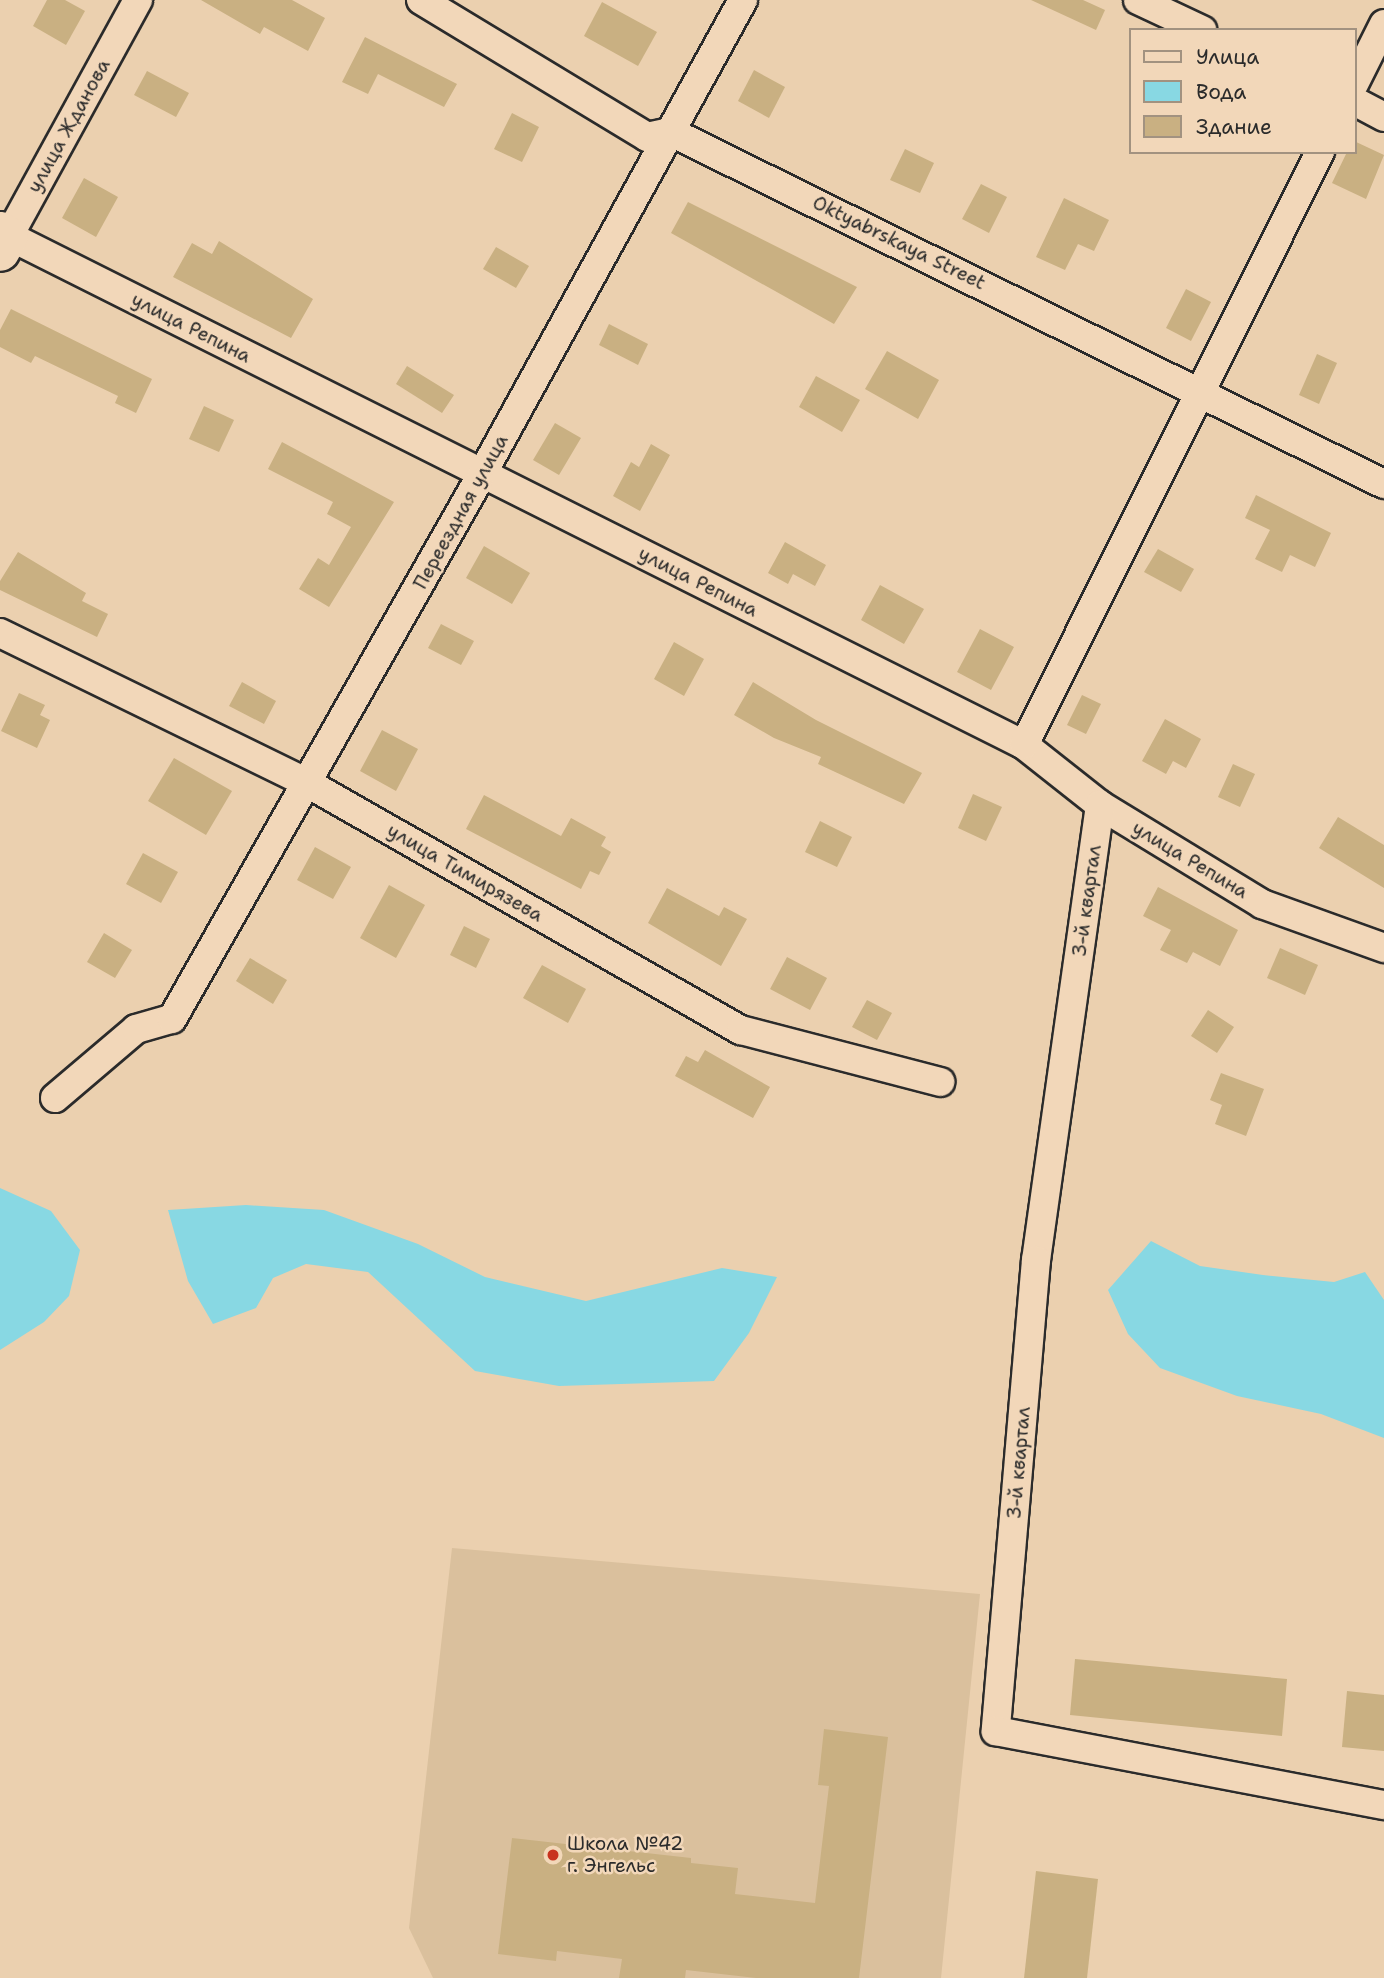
<!DOCTYPE html>
<meta charset="utf-8">
<style>
body{margin:0}
#map{position:relative;width:1384px;height:1978px;overflow:hidden;background:#ebd0af;font-family:"Shantell Sans",sans-serif}
div>[style]{position:absolute}
[style*='--x']{left:calc(var(--x)*1px);top:calc(var(--y)*1px);width:calc(var(--w)*1px);rotate:calc(var(--a)*1deg)}
.built>*{inset:0;background:#dac09d}
.water>*{inset:0;background:#88d8e3}
.building>*{inset:0;background:#c9b082}
.roads{filter:drop-shadow(2px 0 #2b2b2b) drop-shadow(-2px 0 #2b2b2b) drop-shadow(0 2px #2b2b2b) drop-shadow(0 -2px #2b2b2b)}
.street>*{height:28px;margin:-14px;padding:0 14px;transform-origin:14px;border-radius:14px;background:#f2d7b9}
.secondary>*{height:38px;margin:-19px;padding:0 19px;transform-origin:19px;border-radius:19px;background:#f2d7b9}
.dots>*{width:19px;height:19px;translate:-50% -50%;box-sizing:border-box;border:4px solid #f2d7b9;border-radius:50%}
span{translate:-50% -50%;white-space:nowrap;text-align:center;line-height:1.15;-webkit-text-stroke:5px #f2d7b9;paint-order:stroke}
.street-label{font-size:19px;color:#2b2b2b}
.poi-label{font-size:19px;color:#2b2b2b}
.left{translate:0 -50%;text-align:left}
.legend{position:absolute;left:1129px;top:28px;width:228px;height:126px;box-sizing:border-box;background:#f2d7b9;border:2px solid #a29280;margin:0;padding:9px 12px;list-style:none;font-size:21px;color:#2b2b2b}
.legend li{display:flex;align-items:center;gap:14px;height:35px}
.legend b{width:35px;border:2px solid #a29280}
</style>
<div id="map">
<div class="built">
<i style="clip-path:polygon(452px 1548px,980px 1594px,941px 1978px,433px 1978px,409px 1928px)"></i>
</div>
<div class="water">
<i style="clip-path:polygon(0 1188px,51px 1211px,80px 1250px,69px 1296px,44px 1322px,0 1350px)"></i>
<i style="clip-path:polygon(246px 1205px,324px 1210px,418px 1244px,485px 1277px,586px 1301px,722px 1268px,777px 1277px,749px 1333px,714px 1381px,559px 1386px,475px 1371px,368px 1272px,306px 1264px,273px 1278px,256px 1308px,213px 1324px,188px 1281px,168px 1210px)"></i>
<i style="clip-path:polygon(1151px 1241px,1200px 1266px,1263px 1275px,1334px 1282px,1365px 1272px,1384px 1300px,1384px 1438px,1321px 1414px,1237px 1396px,1160px 1368px,1128px 1334px,1108px 1290px)"></i>
</div>
<div class="building">
<i style="clip-path:polygon(47px 0,65px 0,85px 11px,66px 45px,33px 26px)"></i>
<i style="clip-path:polygon(201px 0,292px 0,325px 18px,308px 51px,264px 27px,260px 34px)"></i>
<i style="clip-path:polygon(1031px 0,1083px 0,1105px 10px,1096px 30px)"></i>
<i style="clip-path:polygon(602px 2px,657px 32px,638px 66px,584px 36px)"></i>
<i style="clip-path:polygon(365px 37px,457px 84px,444px 107px,378px 74px,368px 94px,342px 82px)"></i>
<i style="clip-path:polygon(754px 70px,785px 87px,769px 118px,738px 101px)"></i>
<i style="clip-path:polygon(147px 71px,189px 93px,176px 117px,134px 95px)"></i>
<i style="clip-path:polygon(512px 113px,539px 127px,522px 162px,494px 149px)"></i>
<i style="clip-path:polygon(1354px 141px,1384px 155px,1366px 199px,1332px 183px,1347px 152px,1354px 152px)"></i>
<i style="clip-path:polygon(905px 149px,934px 163px,920px 193px,890px 180px)"></i>
<i style="clip-path:polygon(84px 178px,118px 197px,96px 237px,62px 218px)"></i>
<i style="clip-path:polygon(981px 184px,1007px 197px,989px 233px,962px 219px)"></i>
<i style="clip-path:polygon(1064px 198px,1109px 220px,1094px 251px,1078px 244px,1065px 270px,1036px 257px)"></i>
<i style="clip-path:polygon(688px 202px,857px 287px,834px 324px,671px 233px)"></i>
<i style="clip-path:polygon(219px 241px,313px 299px,291px 338px,173px 277px,192px 243px,212px 254px)"></i>
<i style="clip-path:polygon(496px 247px,529px 266px,516px 288px,483px 269px)"></i>
<i style="clip-path:polygon(1186px 289px,1211px 302px,1191px 341px,1166px 328px)"></i>
<i style="clip-path:polygon(11px 309px,152px 379px,136px 413px,115px 403px,118px 396px,35px 356px,31px 363px,0 347px,0 330px)"></i>
<i style="clip-path:polygon(609px 324px,648px 344px,638px 365px,599px 345px)"></i>
<i style="clip-path:polygon(887px 351px,939px 380px,918px 419px,865px 389px)"></i>
<i style="clip-path:polygon(1317px 354px,1337px 363px,1319px 404px,1299px 395px)"></i>
<i style="clip-path:polygon(407px 366px,454px 395px,442px 413px,396px 384px)"></i>
<i style="clip-path:polygon(816px 376px,860px 400px,842px 432px,799px 407px)"></i>
<i style="clip-path:polygon(204px 406px,234px 420px,219px 452px,189px 439px)"></i>
<i style="clip-path:polygon(555px 423px,581px 438px,559px 475px,533px 460px)"></i>
<i style="clip-path:polygon(282px 442px,394px 502px,329px 607px,299px 589px,318px 558px,329px 565px,351px 527px,327px 514px,333px 502px,268px 469px)"></i>
<i style="clip-path:polygon(651px 444px,670px 455px,640px 511px,613px 496px,631px 462px,639px 467px)"></i>
<i style="clip-path:polygon(1256px 495px,1331px 533px,1315px 567px,1290px 555px,1282px 572px,1255px 559px,1270px 530px,1245px 518px)"></i>
<i style="clip-path:polygon(785px 542px,826px 565px,815px 586px,793px 574px,788px 584px,768px 573px)"></i>
<i style="clip-path:polygon(484px 546px,530px 573px,512px 604px,466px 578px)"></i>
<i style="clip-path:polygon(1158px 549px,1194px 569px,1181px 592px,1144px 572px)"></i>
<i style="clip-path:polygon(18px 552px,86px 593px,82px 601px,108px 614px,97px 637px,0 590px,0 581px)"></i>
<i style="clip-path:polygon(880px 585px,924px 609px,904px 644px,861px 620px)"></i>
<i style="clip-path:polygon(441px 624px,474px 641px,461px 665px,428px 648px)"></i>
<i style="clip-path:polygon(980px 629px,1014px 647px,991px 690px,957px 672px)"></i>
<i style="clip-path:polygon(674px 642px,704px 659px,684px 696px,654px 679px)"></i>
<i style="clip-path:polygon(242px 682px,276px 701px,264px 724px,229px 706px)"></i>
<i style="clip-path:polygon(753px 682px,816px 720px,922px 773px,904px 804px,818px 764px,821px 757px,774px 738px,734px 715px)"></i>
<i style="clip-path:polygon(19px 693px,45px 705px,40px 715px,50px 720px,37px 748px,1px 731px)"></i>
<i style="clip-path:polygon(1082px 695px,1101px 704px,1086px 734px,1067px 725px)"></i>
<i style="clip-path:polygon(1165px 719px,1201px 739px,1186px 768px,1173px 761px,1166px 774px,1142px 761px)"></i>
<i style="clip-path:polygon(382px 730px,418px 749px,396px 791px,360px 771px)"></i>
<i style="clip-path:polygon(174px 758px,232px 791px,206px 835px,148px 801px)"></i>
<i style="clip-path:polygon(1233px 764px,1255px 774px,1240px 807px,1218px 797px)"></i>
<i style="clip-path:polygon(973px 794px,1002px 807px,986px 841px,958px 828px)"></i>
<i style="clip-path:polygon(484px 795px,561px 836px,571px 818px,606px 837px,601px 846px,611px 852px,599px 875px,590px 871px,581px 889px,466px 829px)"></i>
<i style="clip-path:polygon(1338px 817px,1384px 845px,1384px 888px,1319px 848px)"></i>
<i style="clip-path:polygon(820px 821px,852px 837px,837px 867px,805px 852px)"></i>
<i style="clip-path:polygon(315px 847px,351px 867px,333px 899px,297px 880px)"></i>
<i style="clip-path:polygon(143px 853px,178px 872px,161px 903px,126px 884px)"></i>
<i style="clip-path:polygon(389px 885px,425px 905px,396px 958px,360px 938px)"></i>
<i style="clip-path:polygon(1158px 887px,1238px 930px,1220px 966px,1193px 952px,1187px 963px,1160px 950px,1171px 930px,1143px 916px)"></i>
<i style="clip-path:polygon(667px 888px,719px 916px,724px 907px,747px 919px,721px 966px,648px 923px)"></i>
<i style="clip-path:polygon(464px 926px,490px 939px,476px 968px,450px 955px)"></i>
<i style="clip-path:polygon(104px 933px,132px 950px,115px 978px,87px 962px)"></i>
<i style="clip-path:polygon(1280px 948px,1318px 965px,1305px 995px,1267px 978px)"></i>
<i style="clip-path:polygon(787px 957px,827px 978px,810px 1010px,770px 989px)"></i>
<i style="clip-path:polygon(250px 958px,287px 980px,273px 1004px,236px 981px)"></i>
<i style="clip-path:polygon(542px 965px,586px 989px,568px 1023px,523px 998px)"></i>
<i style="clip-path:polygon(867px 1000px,892px 1013px,877px 1040px,852px 1027px)"></i>
<i style="clip-path:polygon(1208px 1010px,1234px 1027px,1217px 1053px,1191px 1036px)"></i>
<i style="clip-path:polygon(705px 1050px,770px 1087px,753px 1118px,675px 1076px,686px 1056px,698px 1062px)"></i>
<i style="clip-path:polygon(1221px 1073px,1264px 1089px,1246px 1136px,1215px 1124px,1222px 1105px,1210px 1100px)"></i>
<i style="clip-path:polygon(1075px 1659px,1287px 1679px,1282px 1736px,1070px 1715px)"></i>
<i style="clip-path:polygon(1347px 1691px,1384px 1695px,1384px 1751px,1342px 1747px)"></i>
<i style="clip-path:polygon(824px 1729px,888px 1737px,859px 1978px,756px 1978px,686px 1970px,685px 1978px,619px 1978px,622px 1959px,557px 1951px,556px 1961px,498px 1954px,512px 1838px,691px 1858px,691px 1863px,738px 1868px,735px 1894px,815px 1903px,829px 1786px,818px 1785px)"></i>
<i style="clip-path:polygon(1036px 1871px,1098px 1879px,1087px 1978px,1024px 1978px)"></i>
</div>
<div class="roads">
<div class="street">
<i style="--x:138;--y:0;--w:269;--a:118.7"></i>
<i style="--x:9;--y:236;--w:1135;--a:26.63"></i>
<i style="--x:1024;--y:745;--w:97;--a:38.3"></i>
<i style="--x:1100;--y:805;--w:190;--a:31.4"></i>
<i style="--x:1262;--y:904;--w:130;--a:19.8"></i>
<i style="--x:421;--y:0;--w:264;--a:31.2"></i>
<i style="--x:647;--y:137;--w:25;--a:-12"></i>
<i style="--x:671;--y:132;--w:795;--a:26.28"></i>
<i style="--x:1138;--y:0;--w:71;--a:25.1"></i>
<i style="--x:1354;--y:84;--w:67;--a:-63.4"></i>
<i style="--x:1354;--y:101;--w:34;--a:28"></i>
<i style="--x:0;--y:633;--w:344;--a:26"></i>
<i style="--x:309;--y:784;--w:497;--a:29.7"></i>
<i style="--x:741;--y:1030;--w:206;--a:14.6"></i>
<i style="--x:1024;--y:745;--w:663;--a:-63.47"></i>
<i style="--x:1100;--y:805;--w:459;--a:98"></i>
<i style="--x:1036;--y:1260;--w:473;--a:94.9"></i>
<i style="--x:996;--y:1731;--w:395;--a:10.8"></i>
<i style="--x:55;--y:1098;--w:106;--a:-40.4"></i>
<i style="--x:136;--y:1029;--w:37;--a:-16"></i>
<i style="--x:172;--y:1019;--w:627;--a:-60.37"></i>
<i style="--x:482;--y:474;--w:541;--a:-61.16"></i>
</div>
<div class="secondary">
<i style="--x:0;--y:231;--w:10;--a:29"></i>
<i style="--x:9;--y:236;--w:18;--a:119"></i>
</div>
</div>
<div class="dots">
<i style="left:553px;top:1855px;background:#c8321e"></i>
</div>
<div class="street-label">
<span style="left:69px;top:126px;rotate:-61deg">улица Жданова</span>
<span style="left:899px;top:243px;rotate:26deg">Oktyabrskaya Street</span>
<span style="left:191px;top:328px;rotate:27deg">улица Репина</span>
<span style="left:461px;top:512px;rotate:-61deg">Переездная улица</span>
<span style="left:698px;top:582px;rotate:27deg">улица Репина</span>
<span style="left:1190px;top:860px;rotate:31deg">улица Репина</span>
<span style="left:465px;top:873px;rotate:30deg">улица Тимирязева</span>
<span style="left:1087px;top:901px;rotate:-82deg">3-й квартал</span>
<span style="left:1019px;top:1463px;rotate:-85deg">3-й квартал</span>
</div>
<div class="poi-label">
<span class="left" style="left:567px;top:1855px">Школа №42<br>г. Энгельс</span>
</div>
<ul class="legend">
<li><b style="height:9px;background:#f2d7b9"></b>Улица</li>
<li><b style="height:19px;background:#88d8e3"></b>Вода</li>
<li><b style="height:19px;background:#c9b082"></b>Здание</li>
</ul>
</div>
